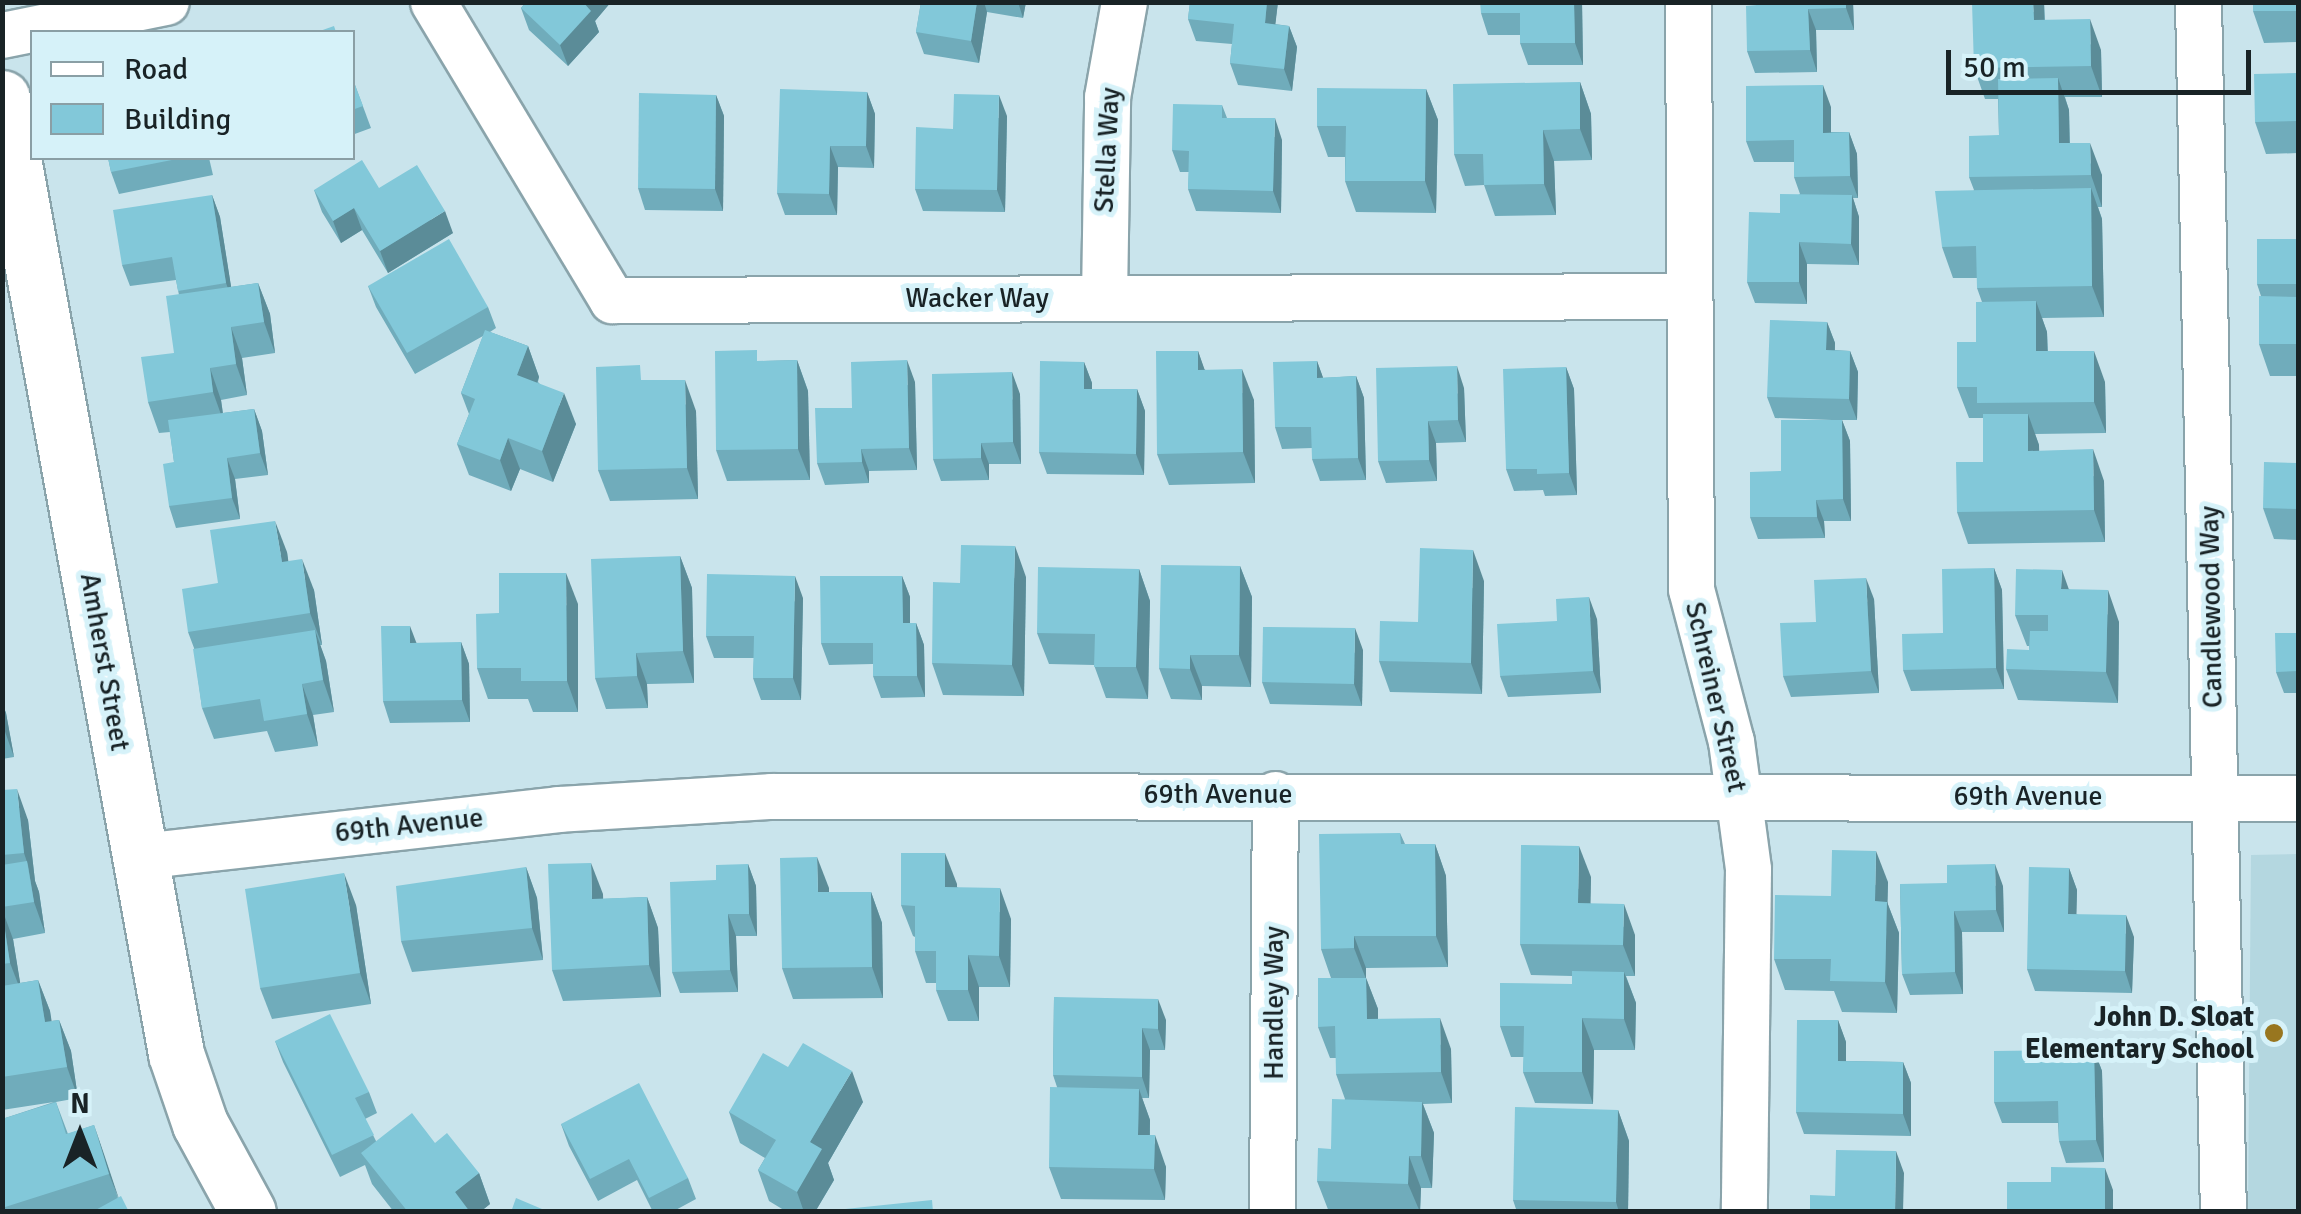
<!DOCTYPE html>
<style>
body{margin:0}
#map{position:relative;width:2301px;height:1214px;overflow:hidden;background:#c9e4ec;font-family:Signika,sans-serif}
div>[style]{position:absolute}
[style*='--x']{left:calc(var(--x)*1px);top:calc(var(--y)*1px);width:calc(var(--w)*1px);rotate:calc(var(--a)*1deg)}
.built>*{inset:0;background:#b4d7e0}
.roads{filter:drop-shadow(2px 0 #8aa4ab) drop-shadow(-2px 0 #8aa4ab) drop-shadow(0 2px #8aa4ab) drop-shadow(0 -2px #8aa4ab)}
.minor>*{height:45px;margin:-22.5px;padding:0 22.5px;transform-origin:22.5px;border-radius:22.5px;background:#fff}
.tertiary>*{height:55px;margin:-27.5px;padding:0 27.5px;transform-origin:27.5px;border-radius:27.5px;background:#fff}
.wall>*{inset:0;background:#70acbb}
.shaded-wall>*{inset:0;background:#5b8c98}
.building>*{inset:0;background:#82c8d9}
.dots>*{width:28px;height:28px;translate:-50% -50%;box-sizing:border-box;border:5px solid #d6f2f9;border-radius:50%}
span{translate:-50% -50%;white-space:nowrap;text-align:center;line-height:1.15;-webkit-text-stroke:10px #d6f2f9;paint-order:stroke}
.street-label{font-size:28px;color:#192326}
.poi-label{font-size:28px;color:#192326;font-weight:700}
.right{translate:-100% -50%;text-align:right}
.frame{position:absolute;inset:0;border:5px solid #192326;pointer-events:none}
.legend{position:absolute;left:30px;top:30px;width:325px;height:130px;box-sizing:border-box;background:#d6f2f9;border:2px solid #8a9fa5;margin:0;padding:12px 18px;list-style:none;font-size:30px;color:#192326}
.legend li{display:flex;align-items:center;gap:20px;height:50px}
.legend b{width:50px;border:2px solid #8a9fa5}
.north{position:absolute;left:30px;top:1084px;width:100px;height:100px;-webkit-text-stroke:8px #d6f2f9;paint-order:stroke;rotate:0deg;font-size:28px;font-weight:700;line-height:40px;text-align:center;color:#192326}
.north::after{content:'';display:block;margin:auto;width:35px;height:45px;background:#192326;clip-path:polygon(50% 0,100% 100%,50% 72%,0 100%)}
.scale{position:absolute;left:1946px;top:50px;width:305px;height:45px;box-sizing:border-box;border:5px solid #192326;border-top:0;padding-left:12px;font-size:30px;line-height:35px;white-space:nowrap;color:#192326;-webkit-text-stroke:8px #d6f2f9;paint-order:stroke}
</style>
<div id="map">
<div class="built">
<i style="clip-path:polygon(2298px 854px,2298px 1211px,2248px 1211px,2251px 855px)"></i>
</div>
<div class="roads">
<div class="minor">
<i style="--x:433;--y:2;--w:348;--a:59"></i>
<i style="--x:612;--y:300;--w:1077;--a:-0.21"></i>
<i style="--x:1688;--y:2;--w:587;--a:89.71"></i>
<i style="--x:1691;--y:589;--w:157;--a:75.3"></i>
<i style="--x:1731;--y:741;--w:129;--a:82.4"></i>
<i style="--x:1748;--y:869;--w:343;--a:90.7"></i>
<i style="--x:2198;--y:2;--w:1210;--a:88.82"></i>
<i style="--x:2;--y:35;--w:167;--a:-11.4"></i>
<i style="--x:1104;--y:298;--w:201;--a:-89.1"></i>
<i style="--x:1107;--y:97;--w:97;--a:-79.9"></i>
<i style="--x:140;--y:856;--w:421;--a:-6.4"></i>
<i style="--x:558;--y:809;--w:213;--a:-3.5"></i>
<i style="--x:771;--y:796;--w:1527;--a:0.08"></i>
<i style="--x:1272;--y:1212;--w:418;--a:-89.6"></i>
</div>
<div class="tertiary">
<i style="--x:2;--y:98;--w:972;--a:79.68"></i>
<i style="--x:176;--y:1054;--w:74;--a:71.1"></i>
<i style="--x:200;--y:1124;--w:100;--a:61.4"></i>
</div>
</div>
<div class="wall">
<i style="clip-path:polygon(526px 2px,611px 2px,595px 21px,599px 32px,568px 66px,529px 30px,521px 8px)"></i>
<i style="clip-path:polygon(921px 2px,1026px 2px,1023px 18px,987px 12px,979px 63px,924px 54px,916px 32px)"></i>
<i style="clip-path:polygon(1190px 2px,1278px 2px,1275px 24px,1289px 26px,1297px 47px,1292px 91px,1238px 85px,1230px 63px,1232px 44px,1196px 41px,1188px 19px)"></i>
<i style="clip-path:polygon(1582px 2px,1583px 65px,1528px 65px,1520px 43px,1520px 35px,1488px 35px,1481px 13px)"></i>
<i style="clip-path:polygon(1757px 2px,1853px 2px,1854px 30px,1816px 30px,1817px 72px,1755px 73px,1747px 51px)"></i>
<i style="clip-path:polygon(2044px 2px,2045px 20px,2101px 50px,2102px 97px,2065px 97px,2069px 110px,2070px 143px,2102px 175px,2102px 207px,2098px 207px,2102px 219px,2104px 317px,2042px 318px,2047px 332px,2048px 351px,2105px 382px,2106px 433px,2035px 434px,2039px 445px,2039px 451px,2104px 481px,2105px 542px,1968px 544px,1957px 512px,1983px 462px,1983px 418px,1969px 418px,1957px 387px,1976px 342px,1982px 302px,1977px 288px,1977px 278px,1953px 278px,1942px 247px,1974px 190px,1969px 177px,1999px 135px,1998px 99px,1985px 99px,1974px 68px)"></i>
<i style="clip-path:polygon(2298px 2px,2298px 42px,2264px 43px,2253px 11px)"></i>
<i style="clip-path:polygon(2298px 73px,2298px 153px,2266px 154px,2255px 122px)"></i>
<i style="clip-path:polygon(352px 77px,371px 128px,352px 135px)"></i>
<i style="clip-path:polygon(1580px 82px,1591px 114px,1592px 160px,1554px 161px,1556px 215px,1495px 216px,1484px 185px,1465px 186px,1454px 154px)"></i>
<i style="clip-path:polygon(1426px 89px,1438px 120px,1436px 213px,1356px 212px,1345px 181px,1345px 157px,1328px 157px,1317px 126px)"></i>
<i style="clip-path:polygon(867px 92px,875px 114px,874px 168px,838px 167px,837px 215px,785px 215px,777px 193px)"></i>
<i style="clip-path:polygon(716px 95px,724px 116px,723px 211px,645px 210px,638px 188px)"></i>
<i style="clip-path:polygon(1222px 105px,1227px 118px,1282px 140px,1281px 213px,1196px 211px,1188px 189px,1189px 172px,1180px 172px,1172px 150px)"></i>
<i style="clip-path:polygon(1831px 107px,1831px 132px,1849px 132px,1857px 154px,1858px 198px,1853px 198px,1859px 217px,1859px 265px,1807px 264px,1807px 304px,1755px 303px,1747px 282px,1780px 213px,1800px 194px,1794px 177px,1794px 162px,1754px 162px,1746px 141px)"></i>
<i style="clip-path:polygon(1007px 116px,1005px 212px,923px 211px,915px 189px,953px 129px)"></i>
<i style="clip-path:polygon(108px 158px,209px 158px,213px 175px,119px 194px,111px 172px)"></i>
<i style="clip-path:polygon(379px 188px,453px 233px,388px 273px,362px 230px,341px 243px,322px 212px,314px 190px)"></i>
<i style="clip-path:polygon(212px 195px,220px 217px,231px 287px,258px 283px,270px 314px,275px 353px,242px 358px,247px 395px,221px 400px,223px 413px,254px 409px,262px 431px,268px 475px,235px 479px,240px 519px,176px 528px,169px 506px,174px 462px,170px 432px,159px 433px,148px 402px,174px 353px,179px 295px,176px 280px,130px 286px,122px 265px)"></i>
<i style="clip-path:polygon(2298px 239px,2298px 376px,2270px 376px,2259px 344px,2261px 296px,2257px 284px)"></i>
<i style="clip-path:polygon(368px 286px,488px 307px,496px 328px,490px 332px,528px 346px,539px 377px,538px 382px,576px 424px,553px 482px,520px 469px,511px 491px,469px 475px,457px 444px,469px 414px,461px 393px,483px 336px,415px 374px,376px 307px)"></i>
<i style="clip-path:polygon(1827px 322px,1835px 343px,1835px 350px,1850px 351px,1858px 372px,1857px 420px,1842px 420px,1850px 441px,1851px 521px,1824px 521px,1825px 538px,1758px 539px,1750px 517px,1781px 471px,1832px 420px,1775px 418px,1767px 397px)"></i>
<i style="clip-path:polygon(1198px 351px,1204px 369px,1254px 400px,1255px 483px,1169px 485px,1157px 454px)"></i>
<i style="clip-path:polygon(797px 360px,808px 391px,810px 480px,727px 481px,716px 450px,761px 361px)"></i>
<i style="clip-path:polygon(1317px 361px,1323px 378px,1356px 376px,1364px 398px,1366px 480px,1320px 481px,1312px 459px,1312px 448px,1282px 449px,1275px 427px)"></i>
<i style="clip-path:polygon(1084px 362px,1092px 383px,1092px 389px,1137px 389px,1145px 411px,1144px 475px,1047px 474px,1039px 452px)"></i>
<i style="clip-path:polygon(1566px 367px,1574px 389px,1577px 495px,1545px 496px,1543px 490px,1514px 491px,1506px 469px)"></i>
<i style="clip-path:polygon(646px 380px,696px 411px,698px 499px,610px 501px,598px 470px)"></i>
<i style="clip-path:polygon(915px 382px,917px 470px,869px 471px,869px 483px,825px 485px,817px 463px,852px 408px)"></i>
<i style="clip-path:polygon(1464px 388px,1466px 442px,1436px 443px,1437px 481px,1386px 483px,1378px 461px)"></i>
<i style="clip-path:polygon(1020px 394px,1021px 464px,989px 464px,989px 480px,941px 481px,933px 459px)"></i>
<i style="clip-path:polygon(2298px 463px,2298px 540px,2274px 539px,2263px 508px)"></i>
<i style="clip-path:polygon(287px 552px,288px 561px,314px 590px,322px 645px,320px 645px,326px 661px,334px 712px,313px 715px,318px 746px,275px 752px,267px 731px,214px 739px,202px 708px,194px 648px,188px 632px,218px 583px)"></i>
<i style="clip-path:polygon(680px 556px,692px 588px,694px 683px,647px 684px,648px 708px,606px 709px,595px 678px)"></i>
<i style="clip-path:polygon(1240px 566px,1252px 597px,1251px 687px,1202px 686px,1202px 700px,1171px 699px,1159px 668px)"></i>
<i style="clip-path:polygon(1994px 568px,2002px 590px,2004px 689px,1911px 691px,1903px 670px,1943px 633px)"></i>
<i style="clip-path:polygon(1139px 569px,1150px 601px,1148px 699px,1106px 698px,1094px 665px,1049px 664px,1037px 633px)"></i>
<i style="clip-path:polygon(902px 576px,910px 597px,910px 623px,916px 623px,924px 645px,925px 697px,881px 698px,873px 676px,873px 664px,829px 665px,821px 643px)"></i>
<i style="clip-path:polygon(1026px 577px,1024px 696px,943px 695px,932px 663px,960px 583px)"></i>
<i style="clip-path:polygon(1484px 581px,1482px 694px,1390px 692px,1379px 661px,1418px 622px)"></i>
<i style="clip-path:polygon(2069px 589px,2119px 622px,2118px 703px,2018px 700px,2006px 669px,2029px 650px,2029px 646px,2027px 646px,2015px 615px)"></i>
<i style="clip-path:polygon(803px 598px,801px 700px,761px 700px,753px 678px,754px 658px,714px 658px,706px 636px)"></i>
<i style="clip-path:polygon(1874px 599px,1879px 693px,1791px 697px,1783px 676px,1816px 622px)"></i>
<i style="clip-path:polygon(578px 604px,578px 712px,533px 712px,528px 699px,488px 699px,477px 668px,499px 613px)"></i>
<i style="clip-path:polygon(1597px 619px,1601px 693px,1508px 697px,1500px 676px,1557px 621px)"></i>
<i style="clip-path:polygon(2298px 633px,2298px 693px,2284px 693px,2276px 672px)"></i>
<i style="clip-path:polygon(461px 642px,469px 664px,470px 722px,390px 723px,383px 701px)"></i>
<i style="clip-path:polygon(1363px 650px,1362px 706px,1270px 704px,1262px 682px)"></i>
<i style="clip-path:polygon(2px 703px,6px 713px,14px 757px,2px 759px)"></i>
<i style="clip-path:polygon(2px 776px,5px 790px,28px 820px,35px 881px,39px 892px,45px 933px,13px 939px,20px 983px,38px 980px,50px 1011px,51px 1021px,59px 1020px,71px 1051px,78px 1098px,56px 1102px,68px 1134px,94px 1125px,118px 1198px,129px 1212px,2px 1212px,2px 1119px,54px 1102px,2px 1110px)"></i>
<i style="clip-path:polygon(1400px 833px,1405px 844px,1435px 844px,1446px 876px,1448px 967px,1366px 968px,1366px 978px,1378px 1009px,1378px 1019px,1451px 1049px,1452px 1103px,1423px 1104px,1434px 1133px,1432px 1188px,1421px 1188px,1420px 1212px,1329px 1212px,1317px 1181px,1331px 1149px,1345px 1099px,1336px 1074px,1336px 1058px,1330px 1058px,1318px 1027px,1331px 978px,1321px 949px)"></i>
<i style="clip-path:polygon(748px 864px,756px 886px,757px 936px,736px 936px,738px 992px,680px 993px,672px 972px,716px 880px)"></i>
<i style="clip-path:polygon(526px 867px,537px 898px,543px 960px,412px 972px,401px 941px)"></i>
<i style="clip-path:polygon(2069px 868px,2077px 890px,2076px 914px,2134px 937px,2132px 993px,2035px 991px,2027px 969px)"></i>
<i style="clip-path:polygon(1591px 877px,1590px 903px,1635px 935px,1635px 976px,1626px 976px,1636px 1003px,1635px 1050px,1594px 1050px,1593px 1104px,1535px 1103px,1523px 1072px,1524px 1057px,1511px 1057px,1500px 1026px,1572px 984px,1572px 976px,1531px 975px,1520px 944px)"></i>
<i style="clip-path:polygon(1888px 882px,1887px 902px,1899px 933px,1897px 1013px,1842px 1012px,1834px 991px,1785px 990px,1774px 959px,1831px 896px)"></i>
<i style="clip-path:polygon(957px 884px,957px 887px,1011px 919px,1010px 987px,979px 987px,979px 1021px,948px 1021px,936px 990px,936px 983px,926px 983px,915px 951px,915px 937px,913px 936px,901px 905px)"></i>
<i style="clip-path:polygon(1900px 884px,2003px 886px,2004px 932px,1962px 932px,1963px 994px,1910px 995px,1902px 974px)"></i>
<i style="clip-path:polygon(829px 888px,829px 892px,871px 892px,882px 923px,883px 998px,793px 999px,782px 968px)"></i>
<i style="clip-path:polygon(603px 894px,603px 899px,647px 897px,658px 928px,661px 997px,563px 1001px,552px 970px)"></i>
<i style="clip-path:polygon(356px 905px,371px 1004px,272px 1019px,260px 988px)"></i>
<i style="clip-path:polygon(1054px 997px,1166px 1020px,1165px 1050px,1150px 1050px,1149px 1098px,1142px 1098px,1150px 1120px,1150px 1135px,1166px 1167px,1165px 1200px,1061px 1199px,1049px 1167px,1057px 1087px,1053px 1075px)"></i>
<i style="clip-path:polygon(1838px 1020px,1846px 1042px,1846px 1061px,1903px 1062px,1911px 1083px,1911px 1136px,1804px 1134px,1796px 1112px)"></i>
<i style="clip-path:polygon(275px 1041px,369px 1092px,377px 1113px,365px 1119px,376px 1141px,435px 1143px,479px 1173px,490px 1204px,480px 1212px,394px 1212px,372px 1184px,365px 1165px,340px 1177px,283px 1062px)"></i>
<i style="clip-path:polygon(2094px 1050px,2102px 1071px,2104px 1162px,2066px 1163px,2059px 1141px,2058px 1123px,2002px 1123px,1994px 1102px)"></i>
<i style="clip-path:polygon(788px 1067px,863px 1102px,828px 1163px,834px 1180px,815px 1212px,787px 1212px,769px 1201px,758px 1170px,765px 1158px,740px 1143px,729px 1112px)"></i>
<i style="clip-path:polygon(1618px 1110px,1629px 1141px,1628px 1212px,1517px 1212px,1513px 1200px)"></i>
<i style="clip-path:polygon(561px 1124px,688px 1178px,696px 1199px,672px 1212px,653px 1212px,637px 1180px,598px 1201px,569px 1146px)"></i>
</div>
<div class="shaded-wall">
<i style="clip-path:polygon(583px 2px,611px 2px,595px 21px,599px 32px,568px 66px,560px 45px)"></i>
<i style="clip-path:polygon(977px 2px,984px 2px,987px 12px,979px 63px,971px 41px)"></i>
<i style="clip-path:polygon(1018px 2px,1026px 2px,1023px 18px)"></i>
<i style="clip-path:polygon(1267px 2px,1278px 2px,1273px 45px,1265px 23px)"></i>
<i style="clip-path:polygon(1574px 2px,1582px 2px,1583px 65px,1575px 43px)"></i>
<i style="clip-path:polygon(1846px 2px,1853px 2px,1854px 30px,1846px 8px)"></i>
<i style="clip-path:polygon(2033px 2px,2044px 2px,2045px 51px,2034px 20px)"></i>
<i style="clip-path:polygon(1808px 9px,1816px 30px,1817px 72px,1810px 50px)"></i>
<i style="clip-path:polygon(2090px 19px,2101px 50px,2102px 97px,2091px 66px)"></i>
<i style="clip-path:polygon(1289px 26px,1297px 47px,1292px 91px,1284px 69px)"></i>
<i style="clip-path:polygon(2058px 78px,2069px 110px,2070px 175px,2059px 143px)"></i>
<i style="clip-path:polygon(1580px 82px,1591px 114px,1592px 160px,1580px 129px)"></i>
<i style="clip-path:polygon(1823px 85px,1831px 107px,1831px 154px,1823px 133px)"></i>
<i style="clip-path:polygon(1426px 89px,1438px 120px,1436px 213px,1425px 181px)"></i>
<i style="clip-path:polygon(867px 92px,875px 114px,874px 168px,866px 146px)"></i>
<i style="clip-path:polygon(716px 95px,724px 116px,723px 211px,715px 189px)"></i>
<i style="clip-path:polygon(999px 95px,1007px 116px,1005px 212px,997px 190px)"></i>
<i style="clip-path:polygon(1275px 118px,1282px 140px,1281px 213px,1273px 191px)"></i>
<i style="clip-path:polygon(1543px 130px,1554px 161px,1556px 215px,1544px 184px)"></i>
<i style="clip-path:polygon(1849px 132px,1857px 154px,1858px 198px,1850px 176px)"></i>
<i style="clip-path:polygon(2090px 143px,2102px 175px,2102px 207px,2091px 175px)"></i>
<i style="clip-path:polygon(830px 146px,838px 167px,837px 215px,829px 194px)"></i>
<i style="clip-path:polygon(2091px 188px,2102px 219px,2104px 317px,2092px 286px)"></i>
<i style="clip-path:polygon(212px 195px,220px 217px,234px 305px,226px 283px)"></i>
<i style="clip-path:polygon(1852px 195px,1859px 217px,1859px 265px,1851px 244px)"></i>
<i style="clip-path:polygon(354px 208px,362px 230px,341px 243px,333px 221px)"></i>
<i style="clip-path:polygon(445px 211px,453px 233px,388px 273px,380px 251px)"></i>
<i style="clip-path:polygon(1799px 242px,1807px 264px,1807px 304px,1799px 282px)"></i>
<i style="clip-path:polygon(258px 283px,270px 314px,275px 353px,264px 322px)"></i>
<i style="clip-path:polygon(2036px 301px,2047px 332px,2048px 383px,2036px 351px)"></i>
<i style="clip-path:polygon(1827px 322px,1835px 343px,1834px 372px,1826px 350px)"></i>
<i style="clip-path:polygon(231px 327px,242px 358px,247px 395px,236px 364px)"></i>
<i style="clip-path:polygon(528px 346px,539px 377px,529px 406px,517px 375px)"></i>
<i style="clip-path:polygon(1198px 351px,1209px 382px,1198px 370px)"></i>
<i style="clip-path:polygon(1850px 351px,1858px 372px,1857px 420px,1849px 399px)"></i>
<i style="clip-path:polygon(2094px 351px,2105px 382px,2106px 433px,2094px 402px)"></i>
<i style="clip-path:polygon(797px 360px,808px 391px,810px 480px,798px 449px)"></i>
<i style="clip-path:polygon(907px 360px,915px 382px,917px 470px,909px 448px)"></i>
<i style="clip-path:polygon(1317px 361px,1325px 383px,1317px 378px)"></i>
<i style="clip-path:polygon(1084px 362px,1092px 383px,1092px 410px,1084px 389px)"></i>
<i style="clip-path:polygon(1457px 366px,1464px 388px,1466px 442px,1458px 420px)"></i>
<i style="clip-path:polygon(1566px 367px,1574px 389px,1577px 495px,1569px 473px)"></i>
<i style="clip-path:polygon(210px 368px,221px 400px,224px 423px,213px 392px)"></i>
<i style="clip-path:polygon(1242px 369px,1254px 400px,1255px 483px,1243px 452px)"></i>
<i style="clip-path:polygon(1012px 372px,1020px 394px,1021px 464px,1013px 442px)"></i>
<i style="clip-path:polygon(1356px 376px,1364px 398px,1366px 480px,1358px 458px)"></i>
<i style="clip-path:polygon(685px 380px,696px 411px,698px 499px,687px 468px)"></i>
<i style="clip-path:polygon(1137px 389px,1145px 411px,1144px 475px,1136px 454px)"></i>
<i style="clip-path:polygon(564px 393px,576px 424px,553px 482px,542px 451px)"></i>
<i style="clip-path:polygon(254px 409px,262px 431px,268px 475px,260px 453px)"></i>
<i style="clip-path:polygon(2028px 414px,2039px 445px,2040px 482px,2028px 451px)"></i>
<i style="clip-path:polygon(1842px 420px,1850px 441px,1851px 521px,1843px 499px)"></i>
<i style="clip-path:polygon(1428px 421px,1436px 443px,1437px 481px,1429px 460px)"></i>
<i style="clip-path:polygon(508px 438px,520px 469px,511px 491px,500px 460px)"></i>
<i style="clip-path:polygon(981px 443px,989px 464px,989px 480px,981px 458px)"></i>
<i style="clip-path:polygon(861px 449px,869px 471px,869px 483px,862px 462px)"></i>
<i style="clip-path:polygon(2093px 449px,2104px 481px,2105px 542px,2094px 510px)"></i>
<i style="clip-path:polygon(227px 458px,235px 479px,240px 519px,232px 498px)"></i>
<i style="clip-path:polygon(1816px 500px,1824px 521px,1825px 538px,1817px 517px)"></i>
<i style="clip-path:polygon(275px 521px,287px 552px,293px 593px,282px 562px)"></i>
<i style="clip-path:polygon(1015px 546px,1026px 577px,1024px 696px,1012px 665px)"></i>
<i style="clip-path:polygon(1473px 550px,1484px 581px,1482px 694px,1471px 663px)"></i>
<i style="clip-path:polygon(680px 556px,692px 588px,694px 683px,683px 651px)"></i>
<i style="clip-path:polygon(302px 559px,314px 590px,322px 645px,310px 613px)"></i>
<i style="clip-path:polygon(1240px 566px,1252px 597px,1251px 687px,1239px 655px)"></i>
<i style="clip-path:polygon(1994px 568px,2002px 590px,2004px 689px,1996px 668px)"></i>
<i style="clip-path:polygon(1139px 569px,1150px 601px,1148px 699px,1136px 667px)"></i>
<i style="clip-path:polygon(2062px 570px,2073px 601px,2061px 589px)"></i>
<i style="clip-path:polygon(566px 573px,578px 604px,578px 712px,567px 681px)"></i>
<i style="clip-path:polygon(795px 576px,803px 598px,801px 700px,793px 678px)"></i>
<i style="clip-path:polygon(902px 576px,910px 597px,910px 645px,903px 623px)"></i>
<i style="clip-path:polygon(1866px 578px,1874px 599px,1879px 693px,1871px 671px)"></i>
<i style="clip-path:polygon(2108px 590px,2119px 622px,2118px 703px,2106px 672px)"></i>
<i style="clip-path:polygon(1589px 597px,1597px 619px,1601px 693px,1593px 671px)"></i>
<i style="clip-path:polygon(916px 623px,924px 645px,925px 697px,917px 676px)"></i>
<i style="clip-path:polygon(410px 626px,418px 647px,410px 643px)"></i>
<i style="clip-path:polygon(1355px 628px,1363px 650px,1362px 706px,1354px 684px)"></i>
<i style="clip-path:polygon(315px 630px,326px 661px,334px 712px,323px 680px)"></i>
<i style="clip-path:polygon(461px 642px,469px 664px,470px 722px,462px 700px)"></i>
<i style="clip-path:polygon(636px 653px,647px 684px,648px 708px,637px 676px)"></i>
<i style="clip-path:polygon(1190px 655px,1202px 686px,1202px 700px,1190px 669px)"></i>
<i style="clip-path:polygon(302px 684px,313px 715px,318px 746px,307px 714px)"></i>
<i style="clip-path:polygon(2px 703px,6px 713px,14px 757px,3px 726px)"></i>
<i style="clip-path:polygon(17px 789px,28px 820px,35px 881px,39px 892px,45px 933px,34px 902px,28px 865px,24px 853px)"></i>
<i style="clip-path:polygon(1435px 844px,1446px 876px,1448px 967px,1436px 936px)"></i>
<i style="clip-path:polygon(1579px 846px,1591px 877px,1590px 934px,1578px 903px)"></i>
<i style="clip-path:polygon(1876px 851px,1888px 882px,1887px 932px,1875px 901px)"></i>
<i style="clip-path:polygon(945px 853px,957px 884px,957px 918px,945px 887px)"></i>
<i style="clip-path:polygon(817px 857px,829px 888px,829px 924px,818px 892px)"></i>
<i style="clip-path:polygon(591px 863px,603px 894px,604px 930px,592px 899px)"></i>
<i style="clip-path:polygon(748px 864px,756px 886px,757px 936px,749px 914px)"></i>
<i style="clip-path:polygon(1995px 864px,2003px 886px,2004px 932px,1996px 910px)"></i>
<i style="clip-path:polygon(526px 867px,537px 898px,543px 960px,532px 928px)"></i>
<i style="clip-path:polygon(2069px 868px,2077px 890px,2076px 936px,2068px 914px)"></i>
<i style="clip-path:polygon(344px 873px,356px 905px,371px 1004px,360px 973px)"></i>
<i style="clip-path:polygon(1000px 888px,1011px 919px,1010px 987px,999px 956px)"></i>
<i style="clip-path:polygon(871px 892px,882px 923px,883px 998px,872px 967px)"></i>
<i style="clip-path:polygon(647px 897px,658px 928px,661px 997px,649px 965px)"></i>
<i style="clip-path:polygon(1887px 902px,1899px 933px,1897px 1013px,1885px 982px)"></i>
<i style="clip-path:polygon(1624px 904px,1635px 935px,1635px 976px,1623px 945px)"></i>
<i style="clip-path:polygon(2px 909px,13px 939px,22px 994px,10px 963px)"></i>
<i style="clip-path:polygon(1954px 911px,1962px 932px,1963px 994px,1955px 972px)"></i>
<i style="clip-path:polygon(728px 914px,736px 936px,738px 992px,730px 970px)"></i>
<i style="clip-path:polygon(2126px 915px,2134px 937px,2132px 993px,2125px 971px)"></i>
<i style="clip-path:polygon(1354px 936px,1366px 968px,1366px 979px,1354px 948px)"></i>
<i style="clip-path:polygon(968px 955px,979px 987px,979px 1021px,968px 990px)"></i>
<i style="clip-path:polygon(1624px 972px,1636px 1003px,1635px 1050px,1624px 1019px)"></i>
<i style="clip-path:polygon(1366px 978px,1378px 1009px,1378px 1050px,1367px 1019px)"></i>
<i style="clip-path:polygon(38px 980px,50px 1011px,57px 1054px,45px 1022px)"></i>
<i style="clip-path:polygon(1158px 999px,1166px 1020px,1165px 1050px,1158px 1029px)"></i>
<i style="clip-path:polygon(1440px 1018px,1451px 1049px,1452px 1103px,1441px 1072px)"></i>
<i style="clip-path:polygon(1582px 1018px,1594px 1050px,1593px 1104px,1582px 1072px)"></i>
<i style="clip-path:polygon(59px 1020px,71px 1051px,78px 1098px,67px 1067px)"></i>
<i style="clip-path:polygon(1838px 1020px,1846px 1042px,1846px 1083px,1838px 1061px)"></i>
<i style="clip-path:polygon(1142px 1028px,1150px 1050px,1149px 1098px,1142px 1077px)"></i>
<i style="clip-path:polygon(2094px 1050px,2102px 1071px,2104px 1162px,2096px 1140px)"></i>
<i style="clip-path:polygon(1903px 1062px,1911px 1083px,1911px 1136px,1903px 1114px)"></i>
<i style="clip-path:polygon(852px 1071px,863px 1102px,828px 1163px,834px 1180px,815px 1212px,804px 1212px,797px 1192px,810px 1142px)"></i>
<i style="clip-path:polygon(1139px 1089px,1150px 1120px,1149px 1167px,1138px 1135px)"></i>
<i style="clip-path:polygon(1422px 1102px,1434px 1133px,1432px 1188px,1421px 1156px)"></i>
<i style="clip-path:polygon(1618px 1110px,1629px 1141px,1628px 1212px,1619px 1212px,1616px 1202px)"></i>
<i style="clip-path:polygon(94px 1125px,105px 1157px,121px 1205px,109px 1174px)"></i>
<i style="clip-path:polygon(1155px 1135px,1166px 1167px,1165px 1200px,1154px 1169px)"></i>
<i style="clip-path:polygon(1896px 1151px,1904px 1173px,1903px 1212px,1895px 1212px)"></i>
<i style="clip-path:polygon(1409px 1156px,1421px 1188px,1420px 1212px,1408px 1184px)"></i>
<i style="clip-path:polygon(2105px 1168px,2113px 1190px,2113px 1212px,2105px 1212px)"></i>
<i style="clip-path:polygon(479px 1173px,490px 1204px,480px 1212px,462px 1212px,455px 1192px)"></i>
</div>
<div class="building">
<i style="clip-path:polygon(526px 2px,583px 2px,591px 11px,560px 45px,521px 8px)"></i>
<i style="clip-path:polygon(921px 2px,977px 2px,971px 41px,916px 32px)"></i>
<i style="clip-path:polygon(1190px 2px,1267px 2px,1265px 23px,1289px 26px,1284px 69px,1230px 63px,1234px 24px,1188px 19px)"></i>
<i style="clip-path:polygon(1480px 2px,1574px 2px,1575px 43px,1520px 43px,1520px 13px,1481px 13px)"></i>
<i style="clip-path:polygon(1757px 2px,1846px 2px,1846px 8px,1808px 9px,1810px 50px,1747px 51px,1746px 6px,1757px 5px)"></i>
<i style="clip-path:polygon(1972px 2px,2033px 2px,2034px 20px,2090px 19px,2091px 66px,1974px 68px)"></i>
<i style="clip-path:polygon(2253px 2px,2298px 2px,2298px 20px,2298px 11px,2253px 11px)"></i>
<i style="clip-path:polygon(334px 26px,336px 32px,317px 32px)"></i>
<i style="clip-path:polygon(2298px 73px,2298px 121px,2255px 122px,2254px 74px)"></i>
<i style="clip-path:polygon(352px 77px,363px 106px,352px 110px)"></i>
<i style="clip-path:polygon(2058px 78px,2059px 143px,2090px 143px,2091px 175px,1969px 177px,1969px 136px,1999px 135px,1998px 79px)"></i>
<i style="clip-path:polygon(1580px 82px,1580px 129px,1543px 130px,1544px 184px,1484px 185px,1483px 154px,1454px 154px,1453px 84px)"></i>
<i style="clip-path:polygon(1823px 85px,1823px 133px,1849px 132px,1850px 176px,1794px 177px,1794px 140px,1746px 141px,1746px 86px)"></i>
<i style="clip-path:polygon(1317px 88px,1426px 89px,1425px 181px,1345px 181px,1346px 126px,1317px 126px)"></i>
<i style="clip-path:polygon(780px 89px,867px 92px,866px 146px,830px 146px,829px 194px,777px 193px)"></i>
<i style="clip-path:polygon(639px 93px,716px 95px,715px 189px,638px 188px)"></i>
<i style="clip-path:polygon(954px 94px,999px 95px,997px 190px,915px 189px,916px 127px,953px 129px)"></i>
<i style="clip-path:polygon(1173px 104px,1222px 105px,1222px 118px,1275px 118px,1273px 191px,1188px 189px,1189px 151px,1172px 150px)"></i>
<i style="clip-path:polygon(108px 158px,182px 158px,111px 172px)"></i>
<i style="clip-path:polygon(362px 160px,379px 188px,417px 165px,445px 211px,380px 251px,354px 208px,333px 221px,314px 190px)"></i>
<i style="clip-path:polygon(2091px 188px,2092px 286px,1977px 288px,1976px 246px,1942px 247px,1935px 191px)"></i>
<i style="clip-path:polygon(1780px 194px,1852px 195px,1851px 244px,1799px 242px,1799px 282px,1747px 282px,1749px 212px,1780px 213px)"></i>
<i style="clip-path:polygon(212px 195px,226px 283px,178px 291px,172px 257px,122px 265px,113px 210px)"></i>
<i style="clip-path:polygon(449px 239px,488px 307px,407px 353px,368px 286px)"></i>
<i style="clip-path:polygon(2257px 239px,2298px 239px,2298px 284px,2257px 284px)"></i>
<i style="clip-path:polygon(258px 283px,264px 322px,231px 327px,236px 364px,210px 368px,213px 392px,148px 402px,141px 357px,174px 353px,166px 296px)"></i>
<i style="clip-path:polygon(2259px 296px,2298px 297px,2298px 344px,2259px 344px)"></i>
<i style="clip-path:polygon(2036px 301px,2036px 351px,2094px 351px,2094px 402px,1977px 403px,1977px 387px,1957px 387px,1957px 342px,1976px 342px,1976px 302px)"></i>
<i style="clip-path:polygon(1770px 320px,1827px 322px,1826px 350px,1850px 351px,1849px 399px,1767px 397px)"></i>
<i style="clip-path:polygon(485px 330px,528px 346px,517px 375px,564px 393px,542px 451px,508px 438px,500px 460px,457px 444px,475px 399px,461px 393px)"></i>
<i style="clip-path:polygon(757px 350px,757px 361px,797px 360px,798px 449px,716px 450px,715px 351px)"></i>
<i style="clip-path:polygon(1156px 351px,1198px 351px,1198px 370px,1242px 369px,1243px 452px,1157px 454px)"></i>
<i style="clip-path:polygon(907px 360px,909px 448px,861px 449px,862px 462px,817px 463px,815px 408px,852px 408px,851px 362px)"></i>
<i style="clip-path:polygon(1040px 361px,1084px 362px,1084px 389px,1137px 389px,1136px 454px,1039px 452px)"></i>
<i style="clip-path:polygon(1317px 361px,1317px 378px,1356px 376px,1358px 458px,1312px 459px,1311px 427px,1275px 427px,1273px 362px)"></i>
<i style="clip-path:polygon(640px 365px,641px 380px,685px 380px,687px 468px,598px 470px,596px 367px)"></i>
<i style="clip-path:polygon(1457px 366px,1458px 420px,1428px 421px,1429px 460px,1378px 461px,1376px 368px)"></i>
<i style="clip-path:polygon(1566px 367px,1569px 473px,1537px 474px,1537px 469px,1506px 469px,1503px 369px)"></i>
<i style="clip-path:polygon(1012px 372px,1013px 442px,981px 443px,981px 458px,933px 459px,932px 374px)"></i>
<i style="clip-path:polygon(254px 409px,260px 453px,227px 458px,232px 498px,169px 506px,163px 464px,174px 462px,168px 420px)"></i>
<i style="clip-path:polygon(1983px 414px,2028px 414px,2028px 451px,2093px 449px,2094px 510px,1957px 512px,1956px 462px,1983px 462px)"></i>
<i style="clip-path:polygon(1781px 420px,1842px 420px,1843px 499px,1816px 500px,1817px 517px,1750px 517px,1750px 472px,1781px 471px)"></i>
<i style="clip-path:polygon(2264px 462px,2298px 463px,2298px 509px,2263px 508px)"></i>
<i style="clip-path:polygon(275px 521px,282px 562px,302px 559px,310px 613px,188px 632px,182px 589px,218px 583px,210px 530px)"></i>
<i style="clip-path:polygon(961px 545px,1015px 546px,1012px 665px,932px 663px,933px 582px,960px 583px)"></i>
<i style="clip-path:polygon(1420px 548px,1473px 550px,1471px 663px,1379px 661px,1380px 621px,1418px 622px)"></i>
<i style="clip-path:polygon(680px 556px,683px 651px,636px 653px,637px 676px,595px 678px,591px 559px)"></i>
<i style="clip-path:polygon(1161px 565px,1240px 566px,1239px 655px,1190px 655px,1190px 669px,1159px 668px)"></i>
<i style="clip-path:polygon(1038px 567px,1139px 569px,1136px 667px,1094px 667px,1095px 634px,1037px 633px)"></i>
<i style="clip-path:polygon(1994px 568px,1996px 668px,1903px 670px,1902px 634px,1943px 633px,1942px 569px)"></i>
<i style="clip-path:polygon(2016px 569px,2062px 570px,2061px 589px,2108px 590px,2106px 672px,2006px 669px,2007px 649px,2029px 650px,2030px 631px,2048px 631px,2048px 615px,2015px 615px)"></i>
<i style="clip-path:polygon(499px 573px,566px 573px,567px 681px,521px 681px,521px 668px,477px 668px,476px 614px,499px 613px)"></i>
<i style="clip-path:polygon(707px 574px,795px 576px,793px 678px,753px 678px,754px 636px,706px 636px)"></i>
<i style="clip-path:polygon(820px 576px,902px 576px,903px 623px,916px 623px,917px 676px,873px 676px,873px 643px,821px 643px)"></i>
<i style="clip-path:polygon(1866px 578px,1871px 671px,1783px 676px,1780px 623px,1816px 622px,1814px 580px)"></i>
<i style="clip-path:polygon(1589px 597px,1593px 671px,1500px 676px,1497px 624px,1557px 621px,1556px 599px)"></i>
<i style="clip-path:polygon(381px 626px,410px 626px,410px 643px,461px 642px,462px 700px,383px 701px)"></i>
<i style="clip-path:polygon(1263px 627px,1355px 628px,1354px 684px,1262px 682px)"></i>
<i style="clip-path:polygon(315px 630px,323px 680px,302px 684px,307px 714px,264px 721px,260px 699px,202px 708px,193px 649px)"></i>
<i style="clip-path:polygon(2275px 633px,2298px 633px,2298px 671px,2276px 672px)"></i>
<i style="clip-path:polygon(17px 789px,24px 853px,2px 855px,2px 790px)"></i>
<i style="clip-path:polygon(1400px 833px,1401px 844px,1435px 844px,1436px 936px,1354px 936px,1354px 948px,1321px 949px,1319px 834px)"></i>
<i style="clip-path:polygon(1521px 845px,1579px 846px,1578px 903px,1624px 904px,1623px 945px,1520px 944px)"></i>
<i style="clip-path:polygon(1832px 850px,1876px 851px,1875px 901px,1887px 902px,1885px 982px,1830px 981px,1831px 959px,1774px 959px,1775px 895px,1831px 896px)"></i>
<i style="clip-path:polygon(901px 853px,945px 853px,945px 887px,1000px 888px,999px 956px,968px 955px,968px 990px,936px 990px,936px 951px,915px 951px,915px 906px,901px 905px)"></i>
<i style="clip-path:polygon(817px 857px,818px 892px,871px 892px,872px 967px,782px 968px,780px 858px)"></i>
<i style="clip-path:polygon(27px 861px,34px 902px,2px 907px,2px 865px)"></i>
<i style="clip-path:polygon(591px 863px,592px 899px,647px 897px,649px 965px,552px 970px,548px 864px)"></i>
<i style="clip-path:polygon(748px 864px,749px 914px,728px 914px,730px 970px,672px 972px,670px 882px,716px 880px,716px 865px)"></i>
<i style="clip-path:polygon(1995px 864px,1996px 910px,1954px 911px,1955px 972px,1902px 974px,1900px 884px,1947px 883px,1947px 865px)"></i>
<i style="clip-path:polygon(526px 867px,532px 928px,401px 941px,396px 886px)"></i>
<i style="clip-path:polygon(2029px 867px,2069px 868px,2068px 914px,2126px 915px,2125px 971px,2027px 969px)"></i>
<i style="clip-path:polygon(344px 873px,360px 973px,260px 988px,245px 889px)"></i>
<i style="clip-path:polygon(2px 912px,10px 963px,2px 964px)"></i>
<i style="clip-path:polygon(1572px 971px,1624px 972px,1624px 1019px,1582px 1018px,1582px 1072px,1523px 1072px,1524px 1026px,1500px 1026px,1500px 983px,1572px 984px)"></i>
<i style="clip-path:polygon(1318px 978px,1366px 978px,1367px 1019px,1440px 1018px,1441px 1072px,1336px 1074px,1335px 1026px,1318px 1027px)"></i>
<i style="clip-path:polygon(38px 980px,45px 1022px,59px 1020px,67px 1067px,2px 1077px,2px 986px)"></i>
<i style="clip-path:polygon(1054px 997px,1158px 999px,1158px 1029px,1142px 1028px,1142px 1077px,1053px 1075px)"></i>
<i style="clip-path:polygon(330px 1014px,369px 1092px,355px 1098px,374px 1135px,332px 1155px,275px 1041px)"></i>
<i style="clip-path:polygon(1797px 1020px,1838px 1020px,1838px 1061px,1903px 1062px,1903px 1114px,1796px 1112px)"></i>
<i style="clip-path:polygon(803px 1043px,852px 1071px,810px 1142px,822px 1149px,797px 1192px,758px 1170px,776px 1140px,729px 1112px,763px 1053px,788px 1067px)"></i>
<i style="clip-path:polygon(2094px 1050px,2096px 1140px,2059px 1141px,2058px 1101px,1994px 1102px,1994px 1051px)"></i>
<i style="clip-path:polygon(639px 1083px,688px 1178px,649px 1198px,629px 1159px,590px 1179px,561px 1124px)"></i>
<i style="clip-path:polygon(1050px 1087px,1139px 1089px,1138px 1135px,1155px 1135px,1154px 1169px,1049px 1167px)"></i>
<i style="clip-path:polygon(1332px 1099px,1422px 1102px,1421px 1156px,1409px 1156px,1408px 1184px,1317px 1181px,1318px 1148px,1331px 1149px)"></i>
<i style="clip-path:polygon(56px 1102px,66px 1134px,94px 1125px,109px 1174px,2px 1208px,2px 1119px)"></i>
<i style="clip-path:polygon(1515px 1107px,1618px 1110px,1616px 1202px,1513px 1200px)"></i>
<i style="clip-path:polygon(412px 1113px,435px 1143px,447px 1133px,479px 1173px,455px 1192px,470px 1212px,408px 1212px,361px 1153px)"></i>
<i style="clip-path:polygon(1836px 1150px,1896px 1151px,1895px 1212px,1810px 1212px,1810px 1195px,1835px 1196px)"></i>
<i style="clip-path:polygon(2051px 1167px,2105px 1168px,2105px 1212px,2007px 1212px,2007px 1182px,2051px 1182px)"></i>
<i style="clip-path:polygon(121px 1196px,129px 1212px,92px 1212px)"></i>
<i style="clip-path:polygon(516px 1198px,549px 1212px,511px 1212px)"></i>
<i style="clip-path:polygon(932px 1200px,933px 1212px,826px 1211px)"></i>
</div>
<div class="dots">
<i style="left:2274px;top:1033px;background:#98761f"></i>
</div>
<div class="street-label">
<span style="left:1107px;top:150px;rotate:-87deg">Stella Way</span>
<span style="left:977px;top:298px">Wacker Way</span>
<span style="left:2211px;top:607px;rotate:-91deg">Candlewood Way</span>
<span style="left:105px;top:662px;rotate:80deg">Amherst Street</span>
<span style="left:1716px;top:697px;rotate:77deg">Schreiner Street</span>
<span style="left:1218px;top:794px">69th Avenue</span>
<span style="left:2028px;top:796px">69th Avenue</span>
<span style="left:409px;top:825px;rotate:-6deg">69th Avenue</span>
<span style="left:1274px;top:1003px;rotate:-90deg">Handley Way</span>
</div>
<div class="poi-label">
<span class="right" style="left:2254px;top:1033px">John D. Sloat<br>Elementary School</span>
</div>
<div class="frame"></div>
<ul class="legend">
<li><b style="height:12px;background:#fff"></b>Road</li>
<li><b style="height:28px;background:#82c8d9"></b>Building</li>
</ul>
<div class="north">N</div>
<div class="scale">50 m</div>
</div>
